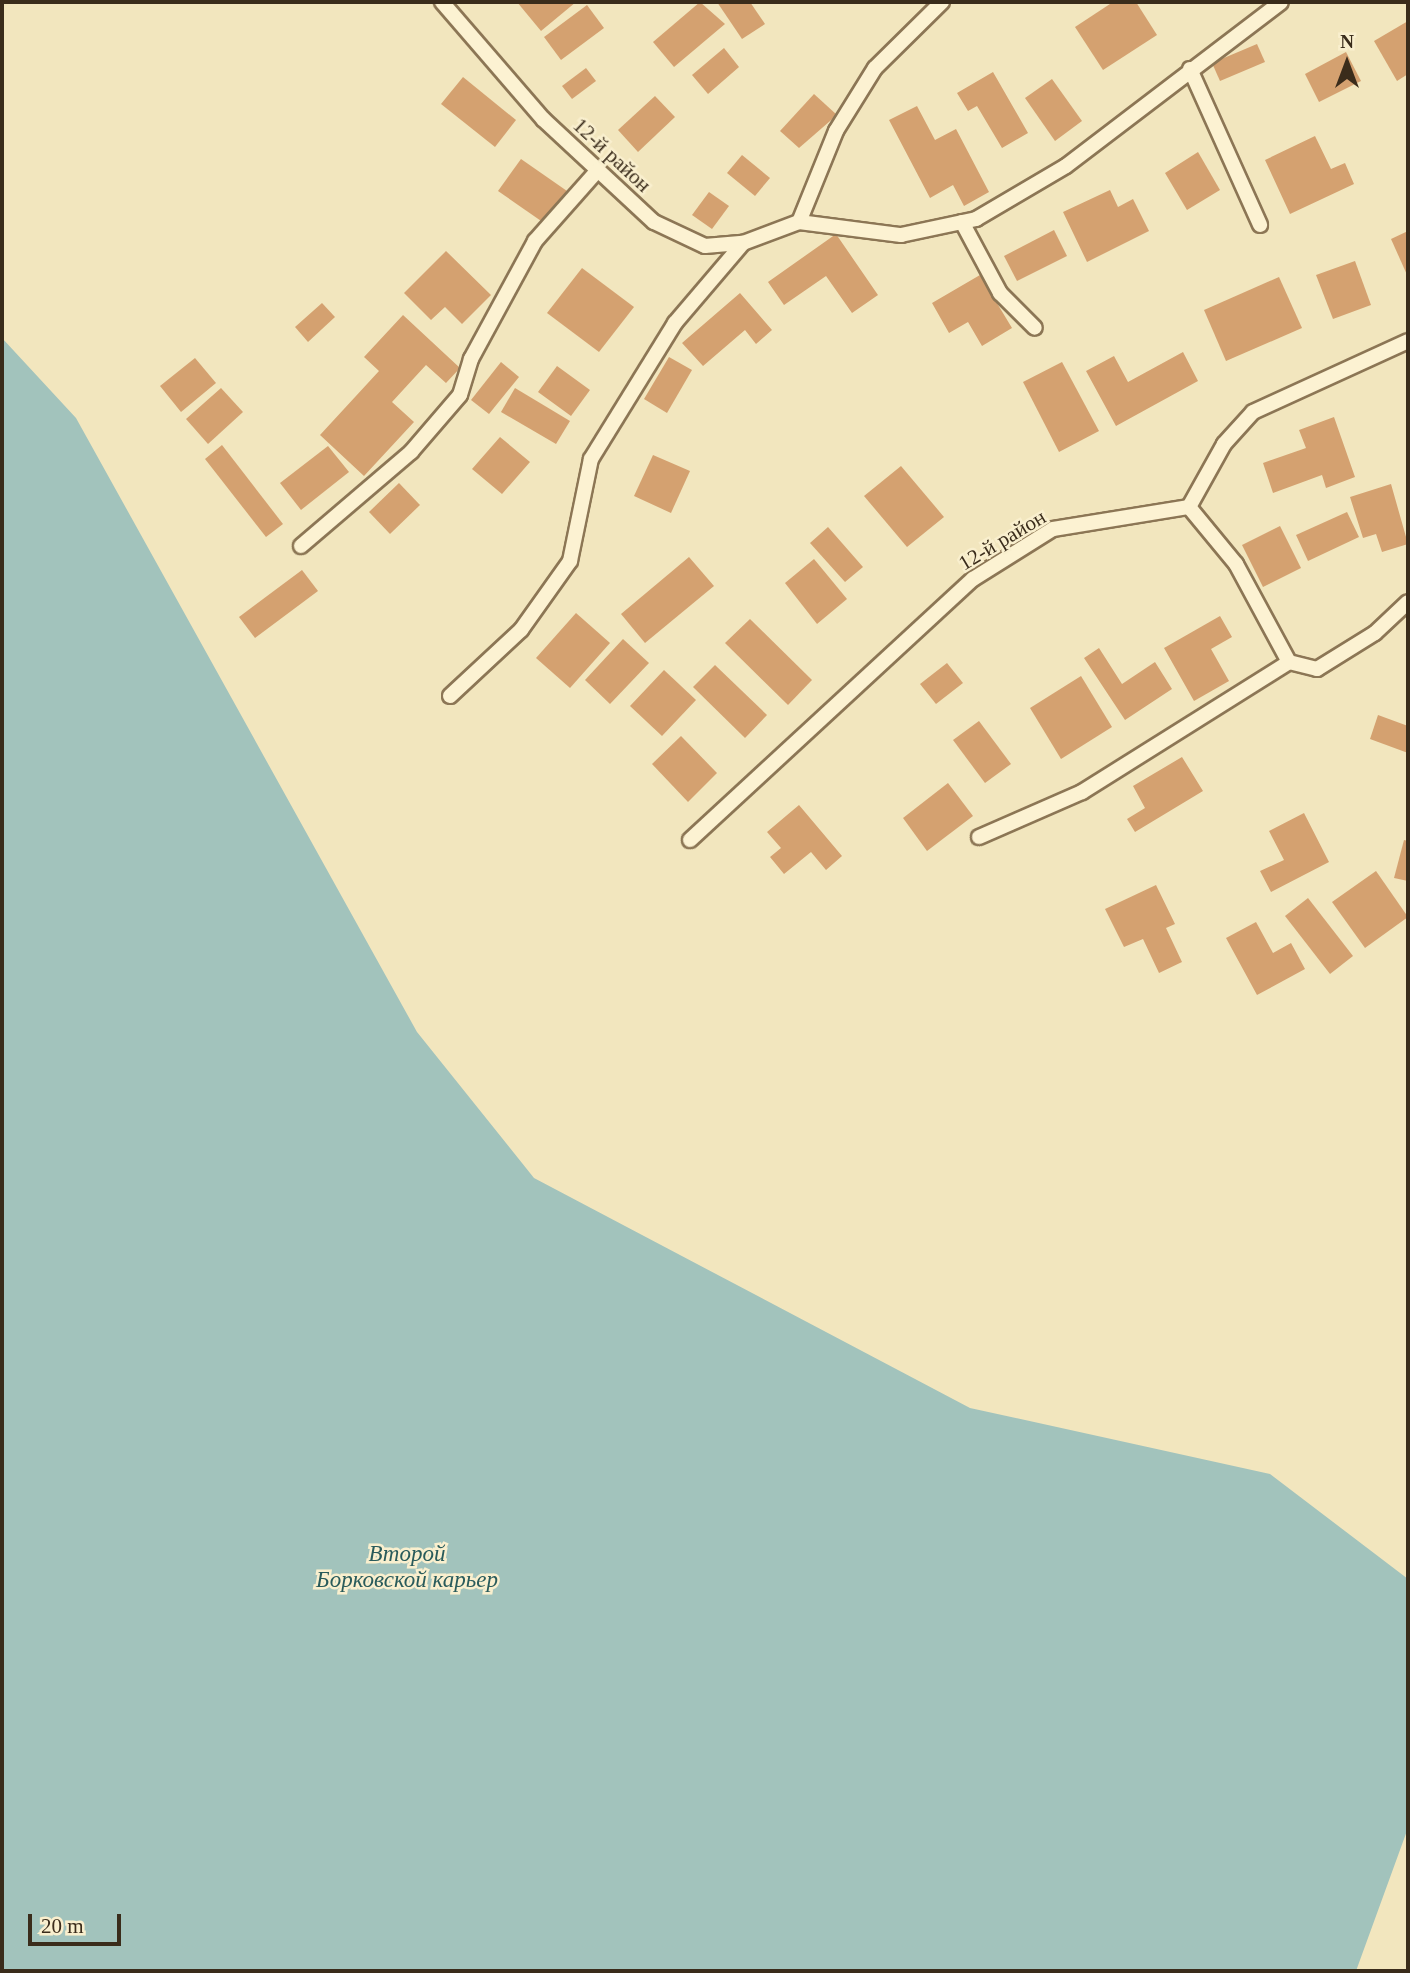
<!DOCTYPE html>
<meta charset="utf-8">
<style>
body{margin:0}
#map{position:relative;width:1410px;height:1973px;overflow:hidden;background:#f2e6be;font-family:"Times New Roman",serif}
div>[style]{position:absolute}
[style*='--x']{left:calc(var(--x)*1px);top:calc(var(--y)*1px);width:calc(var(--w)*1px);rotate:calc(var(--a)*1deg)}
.water>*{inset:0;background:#a2c3bc}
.building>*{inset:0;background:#d4a170}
.roads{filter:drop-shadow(2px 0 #8c7655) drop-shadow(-2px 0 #8c7655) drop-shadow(0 2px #8c7655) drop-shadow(0 -2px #8c7655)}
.lane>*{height:14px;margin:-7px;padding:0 7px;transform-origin:7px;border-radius:7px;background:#fcf2d2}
span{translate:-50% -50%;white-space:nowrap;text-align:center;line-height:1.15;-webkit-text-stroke:5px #f9efce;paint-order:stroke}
.street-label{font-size:21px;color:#3a2c1b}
.water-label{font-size:23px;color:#295b5b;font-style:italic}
.frame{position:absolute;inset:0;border:4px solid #3a2c1b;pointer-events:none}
.north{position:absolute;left:1312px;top:28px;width:70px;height:70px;-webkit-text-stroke:5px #f9efce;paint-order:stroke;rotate:0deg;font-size:19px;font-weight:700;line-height:28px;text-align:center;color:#3a2c1b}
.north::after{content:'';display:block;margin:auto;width:24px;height:32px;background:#3a2c1b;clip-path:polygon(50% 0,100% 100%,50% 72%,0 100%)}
.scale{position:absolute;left:28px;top:1914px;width:93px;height:32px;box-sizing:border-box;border:4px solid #3a2c1b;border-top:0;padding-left:9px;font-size:21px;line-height:24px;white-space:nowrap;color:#3a2c1b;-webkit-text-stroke:5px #f9efce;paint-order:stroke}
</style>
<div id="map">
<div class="water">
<i style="clip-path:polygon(2px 338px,76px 418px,417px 1032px,534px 1178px,970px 1408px,1270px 1474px,1408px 1579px,1408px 1828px,1356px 1971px,2px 1971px)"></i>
</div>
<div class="building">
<i style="clip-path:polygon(517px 2px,576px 2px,541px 31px)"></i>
<i style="clip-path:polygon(700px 2px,725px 24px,674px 67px,653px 42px)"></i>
<i style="clip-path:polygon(717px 2px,750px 2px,765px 24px,742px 39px)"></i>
<i style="clip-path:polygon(1113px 2px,1136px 2px,1157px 35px,1103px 70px,1075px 27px)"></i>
<i style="clip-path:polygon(587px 5px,604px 28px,561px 60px,544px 37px)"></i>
<i style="clip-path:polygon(1408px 21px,1408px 74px,1397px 81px,1374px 41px)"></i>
<i style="clip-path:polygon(1257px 44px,1265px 62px,1220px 81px,1212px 63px)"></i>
<i style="clip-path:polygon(724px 48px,739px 67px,708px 94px,692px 75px)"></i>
<i style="clip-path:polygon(1346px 52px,1361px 81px,1319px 102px,1305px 74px)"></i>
<i style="clip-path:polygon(586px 68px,596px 81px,572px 99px,562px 86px)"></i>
<i style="clip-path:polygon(993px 72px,1028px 133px,1002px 148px,977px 106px,968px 111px,957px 93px)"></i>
<i style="clip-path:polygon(463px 77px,516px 120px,495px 147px,441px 104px)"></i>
<i style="clip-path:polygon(1052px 79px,1082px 121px,1055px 141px,1025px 98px)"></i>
<i style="clip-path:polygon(814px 94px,837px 115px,799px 148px,780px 131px)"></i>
<i style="clip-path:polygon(655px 96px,675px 117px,638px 152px,618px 130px)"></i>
<i style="clip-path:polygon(917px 106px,935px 140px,956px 129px,989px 192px,964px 206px,953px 185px,930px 198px,889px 120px)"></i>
<i style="clip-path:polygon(1315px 136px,1331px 169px,1345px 163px,1354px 184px,1290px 214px,1265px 160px)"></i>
<i style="clip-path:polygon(1198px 152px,1220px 190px,1187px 210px,1165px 173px)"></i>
<i style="clip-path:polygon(742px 155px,770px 178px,755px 196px,727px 173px)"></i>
<i style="clip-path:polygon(521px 159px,567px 191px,544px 223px,498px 191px)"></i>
<i style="clip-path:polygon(1110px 190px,1118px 207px,1133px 199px,1149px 231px,1087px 262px,1063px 212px)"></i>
<i style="clip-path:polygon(709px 192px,729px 206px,712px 229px,692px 215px)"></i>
<i style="clip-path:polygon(1054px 230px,1067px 256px,1017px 281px,1004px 256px)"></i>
<i style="clip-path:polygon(1408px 231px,1408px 277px,1391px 239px)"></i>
<i style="clip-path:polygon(836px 234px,878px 295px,852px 313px,826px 276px,784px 305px,768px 282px)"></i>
<i style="clip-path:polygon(446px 251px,491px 295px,462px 324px,445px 307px,431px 320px,404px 293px)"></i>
<i style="clip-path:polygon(1355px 261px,1371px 305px,1333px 319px,1316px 275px)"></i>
<i style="clip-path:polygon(582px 268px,634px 307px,599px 352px,547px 313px)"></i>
<i style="clip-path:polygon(980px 275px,1012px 328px,982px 346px,968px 322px,949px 333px,932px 303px)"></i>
<i style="clip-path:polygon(1279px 277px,1302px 328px,1226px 361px,1204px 310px)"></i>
<i style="clip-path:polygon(740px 293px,772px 330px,756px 344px,745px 330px,703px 366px,682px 343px)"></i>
<i style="clip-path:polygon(322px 303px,335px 317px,308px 342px,295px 327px)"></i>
<i style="clip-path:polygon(403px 315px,460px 368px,446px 383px,426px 365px,392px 402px,414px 422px,364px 476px,320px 435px,379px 371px,364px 357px)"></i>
<i style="clip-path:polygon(1183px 352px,1198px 381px,1116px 426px,1086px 371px,1114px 356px,1128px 382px)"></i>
<i style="clip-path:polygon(669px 357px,692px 370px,667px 413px,644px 399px)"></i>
<i style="clip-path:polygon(195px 358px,216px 383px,181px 412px,160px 386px)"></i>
<i style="clip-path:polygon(501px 362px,519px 377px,489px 414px,471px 400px)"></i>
<i style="clip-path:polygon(1062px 362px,1099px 431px,1059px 452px,1023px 382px)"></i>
<i style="clip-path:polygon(557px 366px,590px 390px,571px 416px,538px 392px)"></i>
<i style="clip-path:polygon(221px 388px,243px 412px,208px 444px,186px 419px)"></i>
<i style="clip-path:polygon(515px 388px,570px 421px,556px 444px,501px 412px)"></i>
<i style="clip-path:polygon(1334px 417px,1355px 477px,1326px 488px,1322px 475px,1273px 493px,1263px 463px,1306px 448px,1299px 430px)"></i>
<i style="clip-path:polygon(500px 437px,530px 462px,502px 494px,472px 469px)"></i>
<i style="clip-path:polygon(222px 445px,283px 524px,266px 537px,205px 459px)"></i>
<i style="clip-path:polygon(328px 446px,349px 472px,301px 510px,280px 483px)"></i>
<i style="clip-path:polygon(653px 455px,690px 471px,671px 513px,634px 496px)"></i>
<i style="clip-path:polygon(901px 466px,944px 517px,907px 547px,864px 496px)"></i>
<i style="clip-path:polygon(399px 483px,420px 505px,390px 534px,369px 512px)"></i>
<i style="clip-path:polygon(1391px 484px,1408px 544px,1382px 552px,1376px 534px,1363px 538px,1350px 497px)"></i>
<i style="clip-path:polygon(1347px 512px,1359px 537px,1308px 561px,1296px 535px)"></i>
<i style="clip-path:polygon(1280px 526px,1301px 568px,1263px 587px,1242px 545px)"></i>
<i style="clip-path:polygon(828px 527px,863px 567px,845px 582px,810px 543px)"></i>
<i style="clip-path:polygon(689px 557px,714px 586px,645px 643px,621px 614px)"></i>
<i style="clip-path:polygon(814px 559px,847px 599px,817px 624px,785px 583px)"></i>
<i style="clip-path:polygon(302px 570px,318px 591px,255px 638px,239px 617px)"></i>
<i style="clip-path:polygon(576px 613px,610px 643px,570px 688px,536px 658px)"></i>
<i style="clip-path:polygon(1220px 616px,1232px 637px,1211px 649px,1229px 681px,1194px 701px,1164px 648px)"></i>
<i style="clip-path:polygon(750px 619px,812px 680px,788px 705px,725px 643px)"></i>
<i style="clip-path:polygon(623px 639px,649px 663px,610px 704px,585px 680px)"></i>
<i style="clip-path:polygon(1099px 648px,1122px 684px,1155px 662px,1172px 689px,1125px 720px,1084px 658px)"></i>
<i style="clip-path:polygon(947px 663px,963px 683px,936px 704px,920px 684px)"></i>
<i style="clip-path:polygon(715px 665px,767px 715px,745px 738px,693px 687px)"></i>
<i style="clip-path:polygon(664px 670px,696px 700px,662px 736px,630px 706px)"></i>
<i style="clip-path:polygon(1081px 676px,1112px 727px,1061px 759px,1030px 708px)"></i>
<i style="clip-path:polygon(1378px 715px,1408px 726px,1408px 753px,1370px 739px)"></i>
<i style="clip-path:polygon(979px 721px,1011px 764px,985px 783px,953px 740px)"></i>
<i style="clip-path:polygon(681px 736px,717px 773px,688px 802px,652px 764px)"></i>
<i style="clip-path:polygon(1182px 757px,1203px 791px,1135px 832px,1127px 819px,1145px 808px,1133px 786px)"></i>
<i style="clip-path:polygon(948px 783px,973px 816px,927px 851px,903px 818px)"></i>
<i style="clip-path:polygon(799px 805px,842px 856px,826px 870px,811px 852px,784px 874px,770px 857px,781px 848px,767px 832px)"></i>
<i style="clip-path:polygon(1304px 813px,1329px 862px,1271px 892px,1260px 871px,1284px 860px,1269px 831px)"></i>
<i style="clip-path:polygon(1404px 840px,1408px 841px,1408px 881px,1394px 878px)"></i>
<i style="clip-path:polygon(1376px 871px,1408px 917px,1365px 948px,1332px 902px)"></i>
<i style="clip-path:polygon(1156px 885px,1175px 924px,1166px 928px,1182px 962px,1159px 973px,1143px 939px,1124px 947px,1105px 909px)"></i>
<i style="clip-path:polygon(1308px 898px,1353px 956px,1330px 974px,1285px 916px)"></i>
<i style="clip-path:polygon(1256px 922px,1273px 953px,1291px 943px,1305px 969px,1257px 995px,1226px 938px)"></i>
</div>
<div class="roads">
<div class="lane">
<i style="--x:442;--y:2;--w:155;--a:49.2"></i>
<i style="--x:543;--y:119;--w:151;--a:42.9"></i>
<i style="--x:654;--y:222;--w:56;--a:25.2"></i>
<i style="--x:705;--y:246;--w:38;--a:-5"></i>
<i style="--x:743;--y:243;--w:60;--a:-20.6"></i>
<i style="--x:942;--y:2;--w:94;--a:135.4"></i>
<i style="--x:875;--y:68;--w:74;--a:121.8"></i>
<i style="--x:836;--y:131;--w:98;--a:112.1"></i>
<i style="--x:799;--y:222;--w:103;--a:7.3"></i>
<i style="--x:901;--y:235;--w:77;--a:-12"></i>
<i style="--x:976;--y:219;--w:104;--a:-30.5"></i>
<i style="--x:1066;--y:166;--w:270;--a:-37.3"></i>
<i style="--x:1190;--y:69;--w:171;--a:65.8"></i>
<i style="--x:962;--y:222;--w:81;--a:61.8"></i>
<i style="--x:1000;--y:293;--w:49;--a:45"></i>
<i style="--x:1189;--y:507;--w:72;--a:-60.9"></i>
<i style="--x:1224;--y:444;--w:43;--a:-47.8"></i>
<i style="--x:1253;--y:412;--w:170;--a:-24.6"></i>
<i style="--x:301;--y:546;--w:145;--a:-40.5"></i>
<i style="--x:411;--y:452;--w:75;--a:-49.3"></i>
<i style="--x:460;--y:395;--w:38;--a:-73"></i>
<i style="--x:471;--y:359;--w:134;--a:-61.5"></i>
<i style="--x:535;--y:241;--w:95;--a:-48.4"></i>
<i style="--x:450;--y:696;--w:97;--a:-42.9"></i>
<i style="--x:521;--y:630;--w:85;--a:-54.6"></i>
<i style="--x:570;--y:561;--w:104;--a:-78.4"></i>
<i style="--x:591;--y:459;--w:160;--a:-58.3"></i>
<i style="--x:675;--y:323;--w:105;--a:-49.6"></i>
<i style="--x:979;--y:837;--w:112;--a:-23.6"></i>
<i style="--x:1082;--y:792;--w:244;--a:-32.1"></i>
<i style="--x:690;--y:840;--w:385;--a:-42.7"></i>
<i style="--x:973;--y:579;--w:94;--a:-32"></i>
<i style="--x:1053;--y:529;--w:138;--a:-9.2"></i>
<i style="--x:1189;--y:507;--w:74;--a:50.5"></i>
<i style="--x:1236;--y:564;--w:111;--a:61.6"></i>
<i style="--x:1289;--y:662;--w:29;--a:14"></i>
<i style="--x:1317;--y:669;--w:68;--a:-31.8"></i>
<i style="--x:1375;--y:633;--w:45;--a:-43.2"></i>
</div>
</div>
<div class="street-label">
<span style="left:612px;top:155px;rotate:43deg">12-й район</span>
<span style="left:1002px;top:540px;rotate:-31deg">12-й район</span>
</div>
<div class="water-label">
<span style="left:407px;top:1567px">Второй<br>Борковской карьер</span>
</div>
<div class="frame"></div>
<div class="north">N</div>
<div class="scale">20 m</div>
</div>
